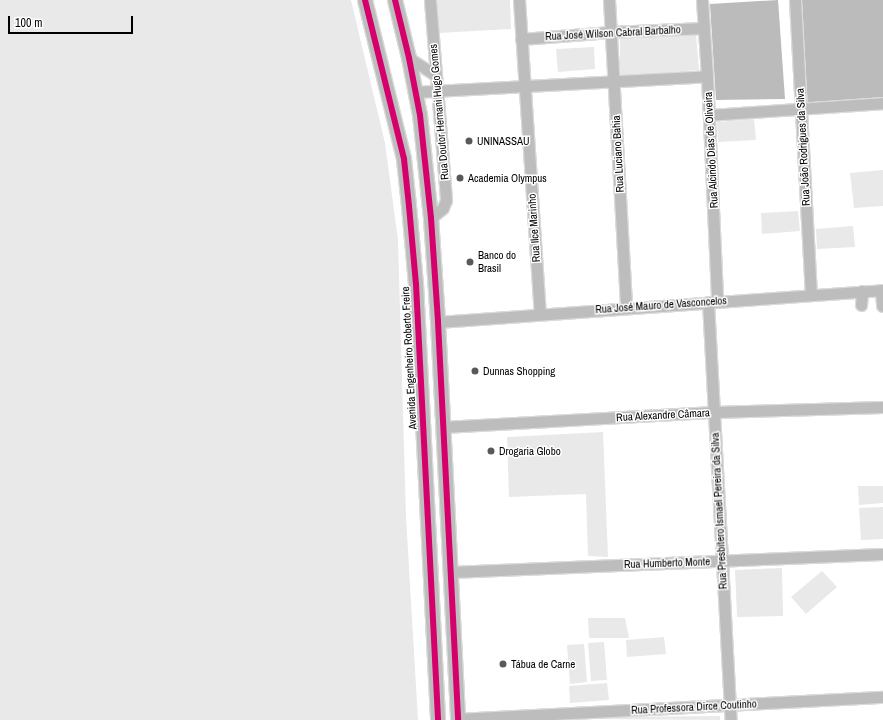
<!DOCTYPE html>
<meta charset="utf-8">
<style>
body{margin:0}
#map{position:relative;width:883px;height:720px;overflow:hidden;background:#fff;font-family:"Archivo Narrow",sans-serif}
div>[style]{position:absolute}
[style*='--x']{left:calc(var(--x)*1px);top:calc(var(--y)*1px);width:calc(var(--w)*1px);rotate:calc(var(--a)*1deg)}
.green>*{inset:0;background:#e9e9e9}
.water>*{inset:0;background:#bbb}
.roads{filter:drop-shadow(1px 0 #dbdbdb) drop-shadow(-1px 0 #dbdbdb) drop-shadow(0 1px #dbdbdb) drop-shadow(0 -1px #dbdbdb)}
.minor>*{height:11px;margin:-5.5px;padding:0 5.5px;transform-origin:5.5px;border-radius:5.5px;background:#bdbdbd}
.major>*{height:14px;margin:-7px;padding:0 7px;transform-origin:7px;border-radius:7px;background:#bdbdbd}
.cycleway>*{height:6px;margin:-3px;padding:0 3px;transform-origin:3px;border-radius:3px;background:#d6006c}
.dots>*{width:11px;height:11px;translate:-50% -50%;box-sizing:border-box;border:2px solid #fff;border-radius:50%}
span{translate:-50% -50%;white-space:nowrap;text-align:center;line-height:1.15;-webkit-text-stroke:3px #fff;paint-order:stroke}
.street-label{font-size:11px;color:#000}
.poi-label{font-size:11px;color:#000}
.left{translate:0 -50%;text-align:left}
.scale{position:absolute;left:8px;top:16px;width:125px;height:18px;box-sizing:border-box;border:2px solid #000;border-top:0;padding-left:5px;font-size:12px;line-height:14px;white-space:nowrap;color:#000;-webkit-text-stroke:3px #fff;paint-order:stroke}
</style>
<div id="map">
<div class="green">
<i style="clip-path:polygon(0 0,351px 0,385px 143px,398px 240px,406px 517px,418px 720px,0 720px)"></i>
<i style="clip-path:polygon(435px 0,510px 0,511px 29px,438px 33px)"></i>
<i style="clip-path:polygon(696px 35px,699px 70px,620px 76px,620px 38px)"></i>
<i style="clip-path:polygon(594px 47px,595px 69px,558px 72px,556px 49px)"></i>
<i style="clip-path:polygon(754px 119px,756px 140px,718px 142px,717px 122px)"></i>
<i style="clip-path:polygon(883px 170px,883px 206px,854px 208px,850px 173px)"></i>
<i style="clip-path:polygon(798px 211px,800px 231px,762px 234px,761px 213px)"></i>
<i style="clip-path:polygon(853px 226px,855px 247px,817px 249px,816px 229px)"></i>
<i style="clip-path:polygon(603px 432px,608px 557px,588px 556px,586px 494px,509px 497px,507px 437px)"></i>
<i style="clip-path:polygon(858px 486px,883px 486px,883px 503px,859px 505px)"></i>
<i style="clip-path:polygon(883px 507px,883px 539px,861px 540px,859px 508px)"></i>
<i style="clip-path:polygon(782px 568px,783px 616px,737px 617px,735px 570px)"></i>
<i style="clip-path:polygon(822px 571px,837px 587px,806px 614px,791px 597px)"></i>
<i style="clip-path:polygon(588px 618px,625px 618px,629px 638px,589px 638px)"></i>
<i style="clip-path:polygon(664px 637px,666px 654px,627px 657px,626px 640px)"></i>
<i style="clip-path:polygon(604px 642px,607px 680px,591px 681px,588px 643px)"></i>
<i style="clip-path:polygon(584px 644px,587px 682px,570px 684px,567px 645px)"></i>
<i style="clip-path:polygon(607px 683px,609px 700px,570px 703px,569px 686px)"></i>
<i style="clip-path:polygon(720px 716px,720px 720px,598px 719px,619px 717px)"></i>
</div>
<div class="water">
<i style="clip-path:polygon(778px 0,785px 99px,716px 100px,710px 4px)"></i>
<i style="clip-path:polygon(797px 0,883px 0,883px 97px,803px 107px)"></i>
</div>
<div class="roads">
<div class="minor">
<i style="--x:430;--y:0;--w:201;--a:85.4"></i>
<i style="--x:446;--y:200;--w:9;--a:111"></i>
<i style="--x:443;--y:208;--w:16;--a:140"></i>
<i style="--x:519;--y:0;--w:314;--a:86.2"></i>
<i style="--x:609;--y:0;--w:307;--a:86.8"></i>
<i style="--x:702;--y:0;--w:76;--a:86.2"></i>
<i style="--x:707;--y:76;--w:224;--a:87.4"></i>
<i style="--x:795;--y:0;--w:294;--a:86.9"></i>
<i style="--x:521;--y:39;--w:90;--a:-4.4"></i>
<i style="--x:611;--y:32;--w:93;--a:-2.5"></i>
<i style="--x:409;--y:58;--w:30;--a:33"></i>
<i style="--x:416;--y:92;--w:291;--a:-3.1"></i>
<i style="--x:709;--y:115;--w:174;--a:-3.9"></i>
<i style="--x:881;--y:290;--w:16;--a:86"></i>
<i style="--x:708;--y:302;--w:419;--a:86.9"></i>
<i style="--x:861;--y:305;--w:14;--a:-86"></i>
<i style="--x:438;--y:322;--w:446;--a:-4.1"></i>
<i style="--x:443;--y:427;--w:271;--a:-3.2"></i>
<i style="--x:714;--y:412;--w:169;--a:-1.7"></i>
<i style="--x:450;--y:572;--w:433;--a:-2.4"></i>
<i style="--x:458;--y:719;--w:426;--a:-3"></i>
</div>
<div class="major">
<i style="--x:365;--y:0;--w:164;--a:76.2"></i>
<i style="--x:404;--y:159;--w:47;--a:83.9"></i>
<i style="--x:409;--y:206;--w:78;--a:84.9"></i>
<i style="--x:416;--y:284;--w:437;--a:87.1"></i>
<i style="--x:395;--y:0;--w:60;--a:76.4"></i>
<i style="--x:409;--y:58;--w:58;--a:79.1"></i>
<i style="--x:420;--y:115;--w:104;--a:83.9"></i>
<i style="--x:431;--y:218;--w:104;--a:86.1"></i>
<i style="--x:438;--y:322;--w:399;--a:87.1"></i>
</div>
</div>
<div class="cycleway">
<i style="--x:365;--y:0;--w:164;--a:76.2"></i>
<i style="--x:404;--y:159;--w:47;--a:83.9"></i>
<i style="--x:409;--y:206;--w:78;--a:84.9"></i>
<i style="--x:416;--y:284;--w:437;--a:87.1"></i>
<i style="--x:395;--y:0;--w:60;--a:76.4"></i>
<i style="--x:409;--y:58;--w:58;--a:79.1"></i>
<i style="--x:420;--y:115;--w:104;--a:83.9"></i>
<i style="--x:431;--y:218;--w:104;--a:86.1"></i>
<i style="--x:438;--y:322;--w:399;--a:87.1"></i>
</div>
<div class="dots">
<i style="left:469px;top:141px;background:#595959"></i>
<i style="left:460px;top:178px;background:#595959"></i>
<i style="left:470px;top:262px;background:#595959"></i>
<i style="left:475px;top:371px;background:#595959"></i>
<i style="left:491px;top:451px;background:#595959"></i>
<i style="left:503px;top:664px;background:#595959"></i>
</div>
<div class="street-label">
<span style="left:613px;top:33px;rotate:-3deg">Rua José Wilson Cabral Barbalho</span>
<span style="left:439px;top:112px;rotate:-95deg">Rua Doutor Hernani Hugo Gomes</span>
<span style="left:803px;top:147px;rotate:-93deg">Rua João Rodrigues da Silva</span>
<span style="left:711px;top:150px;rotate:-93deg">Rua Alcindo Dias de Oliveira</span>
<span style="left:618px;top:154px;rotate:-93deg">Rua Luciano Bahia</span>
<span style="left:534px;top:228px;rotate:-94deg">Rua Ilce Marinho</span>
<span style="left:661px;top:305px;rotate:-4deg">Rua José Mauro de Vasconcelos</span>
<span style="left:409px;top:358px;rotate:-93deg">Avenida Engenheiro Roberto Freire</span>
<span style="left:663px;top:415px;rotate:-3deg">Rua Alexandre Câmara</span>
<span style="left:719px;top:511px;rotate:-93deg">Rua Presbítero Ismael Pereira da Silva</span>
<span style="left:667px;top:563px;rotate:-2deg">Rua Humberto Monte</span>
<span style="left:694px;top:707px;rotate:-3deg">Rua Professora Dirce Coutinho</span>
</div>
<div class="poi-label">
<span class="left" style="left:477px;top:141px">UNINASSAU</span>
<span class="left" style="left:468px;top:178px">Academia Olympus</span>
<span class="left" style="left:478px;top:262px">Banco do<br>Brasil</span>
<span class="left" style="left:483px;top:371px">Dunnas Shopping</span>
<span class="left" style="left:499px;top:451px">Drogaria Globo</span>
<span class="left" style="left:511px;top:664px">Tábua de Carne</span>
</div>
<div class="scale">100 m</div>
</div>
